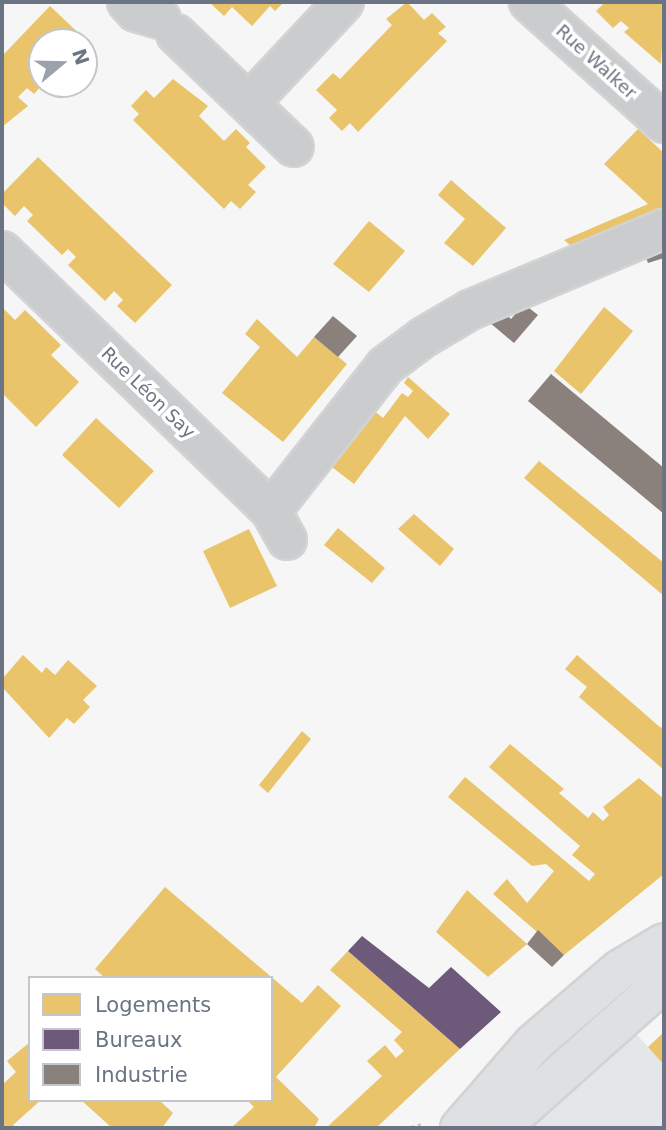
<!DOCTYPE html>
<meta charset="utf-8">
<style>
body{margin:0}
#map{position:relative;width:666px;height:1130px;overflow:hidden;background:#f6f6f6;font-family:"DejaVu Sans",sans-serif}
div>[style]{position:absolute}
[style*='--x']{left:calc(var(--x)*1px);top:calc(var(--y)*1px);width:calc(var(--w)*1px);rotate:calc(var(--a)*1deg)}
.built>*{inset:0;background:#e5e6e7}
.homes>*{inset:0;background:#e9c46a}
.offices>*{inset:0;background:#6d597a}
.industry>*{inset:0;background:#8a817c}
.path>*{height:4.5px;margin-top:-2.25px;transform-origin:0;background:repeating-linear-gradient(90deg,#c8c9ca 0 3.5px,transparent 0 7px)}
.roads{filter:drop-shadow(2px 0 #d2d3d4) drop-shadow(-2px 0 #d2d3d4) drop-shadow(0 2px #d2d3d4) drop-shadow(0 -2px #d2d3d4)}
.minor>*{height:38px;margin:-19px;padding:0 19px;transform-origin:19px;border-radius:19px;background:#cbcccd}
.major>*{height:38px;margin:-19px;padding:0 19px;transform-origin:19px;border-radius:19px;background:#dfe0e1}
span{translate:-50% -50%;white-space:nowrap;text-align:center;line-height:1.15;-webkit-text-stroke:7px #fff;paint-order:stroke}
.street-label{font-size:18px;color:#6a7483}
.frame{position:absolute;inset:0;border:4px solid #6a7483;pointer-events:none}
.legend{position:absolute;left:28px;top:976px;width:245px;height:126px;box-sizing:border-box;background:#fff;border:2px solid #c3c7cd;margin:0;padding:9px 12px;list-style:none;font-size:21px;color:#6a7483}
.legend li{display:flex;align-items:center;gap:14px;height:35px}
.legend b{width:35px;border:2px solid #c3c7cd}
.north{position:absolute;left:28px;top:28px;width:70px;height:70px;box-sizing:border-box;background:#fff;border:2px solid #c3c7cd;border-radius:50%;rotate:71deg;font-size:19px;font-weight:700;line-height:28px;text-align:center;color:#6a7483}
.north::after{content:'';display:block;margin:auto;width:24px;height:32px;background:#9ba2ab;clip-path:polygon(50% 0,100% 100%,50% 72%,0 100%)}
</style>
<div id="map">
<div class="built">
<i style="clip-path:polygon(612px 1007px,664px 1065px,664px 1128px,476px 1128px)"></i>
</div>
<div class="homes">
<i style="clip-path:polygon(209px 2px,284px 2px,275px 11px,270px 6px,252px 26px,232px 7px,224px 16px)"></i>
<i style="clip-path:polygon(407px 2px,424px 20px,432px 13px,446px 27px,438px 33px,447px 41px,358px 132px,350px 123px,342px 131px,329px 118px,337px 110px,316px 90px,333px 73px,340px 79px,392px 25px,386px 19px)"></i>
<i style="clip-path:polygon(605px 2px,664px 2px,661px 64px,624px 32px,629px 28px,621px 21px,613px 28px,596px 11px)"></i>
<i style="clip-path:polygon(50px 6px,89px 43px,84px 48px,84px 42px,42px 42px,42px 85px,34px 94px,27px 88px,18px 97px,28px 106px,2px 127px,2px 56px)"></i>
<i style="clip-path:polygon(173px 79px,208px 106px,199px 116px,224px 141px,236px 129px,250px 143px,246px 147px,266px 167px,248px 185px,256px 192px,240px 209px,231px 201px,224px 209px,133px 120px,139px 114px,131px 106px,146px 90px,154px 98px)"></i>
<i style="clip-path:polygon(638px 129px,664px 153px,664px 216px,578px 252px,564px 240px,648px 204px,604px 164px)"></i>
<i style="clip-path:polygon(38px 157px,172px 285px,135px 323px,117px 306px,123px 300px,114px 291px,105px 301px,68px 265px,76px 257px,68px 249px,62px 255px,27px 221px,33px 215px,24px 206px,15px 216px,2px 203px,2px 194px)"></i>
<i style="clip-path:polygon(451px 180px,506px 228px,473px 266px,444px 243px,465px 219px,438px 195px)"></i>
<i style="clip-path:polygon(369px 221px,405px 251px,369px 292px,333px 264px)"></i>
<i style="clip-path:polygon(2px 307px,15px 320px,25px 310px,61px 345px,51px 355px,79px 382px,36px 427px,2px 393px)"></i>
<i style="clip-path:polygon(604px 307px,633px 331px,581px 394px,554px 371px)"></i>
<i style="clip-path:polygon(257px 319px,297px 357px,314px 337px,347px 364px,283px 442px,222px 393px,260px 347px,245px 334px)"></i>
<i style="clip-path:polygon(408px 377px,450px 414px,428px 439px,405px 416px,354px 484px,324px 461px,367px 405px,383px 418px,402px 393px,408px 397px,413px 391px,404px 383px)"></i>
<i style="clip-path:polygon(96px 418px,154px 471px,119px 508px,62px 455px)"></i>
<i style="clip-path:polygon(539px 461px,664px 563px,664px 596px,524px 478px)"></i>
<i style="clip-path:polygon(414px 514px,454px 549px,440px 566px,398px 529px)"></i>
<i style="clip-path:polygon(338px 528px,385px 568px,372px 583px,324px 545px)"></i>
<i style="clip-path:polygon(249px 529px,277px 586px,230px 608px,203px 551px)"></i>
<i style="clip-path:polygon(23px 655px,42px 673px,46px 667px,55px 675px,68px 660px,97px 686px,83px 700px,90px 707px,74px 724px,67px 718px,49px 738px,2px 687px,2px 679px)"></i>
<i style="clip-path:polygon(577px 655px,661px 728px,664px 724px,664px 770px,579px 697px,587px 687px,565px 669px)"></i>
<i style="clip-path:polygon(302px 731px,311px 739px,268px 793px,259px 785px)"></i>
<i style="clip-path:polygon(510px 744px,564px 789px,559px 793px,588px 818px,593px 812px,603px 821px,609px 815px,603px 807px,639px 778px,664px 799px,664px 874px,564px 955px,493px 894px,507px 879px,527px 903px,554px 871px,546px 864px,532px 866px,448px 797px,465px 777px,589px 881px,595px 874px,572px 855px,580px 846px,489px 767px)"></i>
<i style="clip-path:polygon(165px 887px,302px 1003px,318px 985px,341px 1006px,276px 1077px,319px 1119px,314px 1128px,231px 1128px,254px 1107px,247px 1100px,271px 1100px,271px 978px,105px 978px,95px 969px)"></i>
<i style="clip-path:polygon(467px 890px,527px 944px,488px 977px,436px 932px)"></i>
<i style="clip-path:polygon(348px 951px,460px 1049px,376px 1128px,326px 1128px,382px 1076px,367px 1061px,385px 1045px,396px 1058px,404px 1051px,394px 1040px,402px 1032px,330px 970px)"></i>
<i style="clip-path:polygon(664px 1032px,664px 1065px,648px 1047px)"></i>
<i style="clip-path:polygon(30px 1042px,30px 1100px,41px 1100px,13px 1125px,17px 1128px,2px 1128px,2px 1085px,16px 1072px,7px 1061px)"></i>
<i style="clip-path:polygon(81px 1100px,159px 1100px,173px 1113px,162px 1128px,112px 1128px)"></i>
</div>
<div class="offices">
<i style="clip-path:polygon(362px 936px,429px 988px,451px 967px,501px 1012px,460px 1049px,348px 951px)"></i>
</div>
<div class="industry">
<i style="clip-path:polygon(664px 238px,664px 258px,648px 263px,642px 247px)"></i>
<i style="clip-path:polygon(524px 304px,538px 315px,514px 343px,489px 322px,501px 310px,511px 319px)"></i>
<i style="clip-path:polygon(333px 316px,357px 336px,338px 357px,314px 337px)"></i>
<i style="clip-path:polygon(551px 374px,664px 468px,664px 514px,528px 401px)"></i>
<i style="clip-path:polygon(538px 930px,564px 955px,552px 967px,527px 944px)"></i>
</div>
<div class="path">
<i style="--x:411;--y:1128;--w:11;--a:-15"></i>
</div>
<div class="roads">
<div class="minor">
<i style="--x:127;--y:2;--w:13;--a:48"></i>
<i style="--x:136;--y:12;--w:26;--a:16"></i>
<i style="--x:529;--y:2;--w:181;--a:41.9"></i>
<i style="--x:176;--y:34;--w:163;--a:43.8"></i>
<i style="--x:250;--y:102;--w:137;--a:-46.8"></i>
<i style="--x:2;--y:251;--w:374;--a:44"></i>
<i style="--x:271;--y:511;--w:33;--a:61"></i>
<i style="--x:271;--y:511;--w:184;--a:-51.8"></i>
<i style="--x:385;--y:366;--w:49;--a:-36.6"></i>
<i style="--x:424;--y:337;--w:53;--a:-30.4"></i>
<i style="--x:470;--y:310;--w:210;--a:-22.7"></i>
</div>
<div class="major">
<i style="--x:460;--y:1128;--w:111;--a:-49"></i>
<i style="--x:533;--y:1044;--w:113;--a:-40.7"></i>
<i style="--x:619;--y:970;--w:52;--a:-31"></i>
<i style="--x:500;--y:1128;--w:220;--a:-41.7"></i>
</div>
</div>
<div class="street-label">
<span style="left:596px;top:62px;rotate:42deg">Rue Walker</span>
<span style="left:148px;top:393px;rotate:44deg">Rue Léon Say</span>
</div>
<div class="frame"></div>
<ul class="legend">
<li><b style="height:19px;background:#e9c46a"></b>Logements</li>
<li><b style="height:19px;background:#6d597a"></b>Bureaux</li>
<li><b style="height:19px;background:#8a817c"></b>Industrie</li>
</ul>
<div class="north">N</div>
</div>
